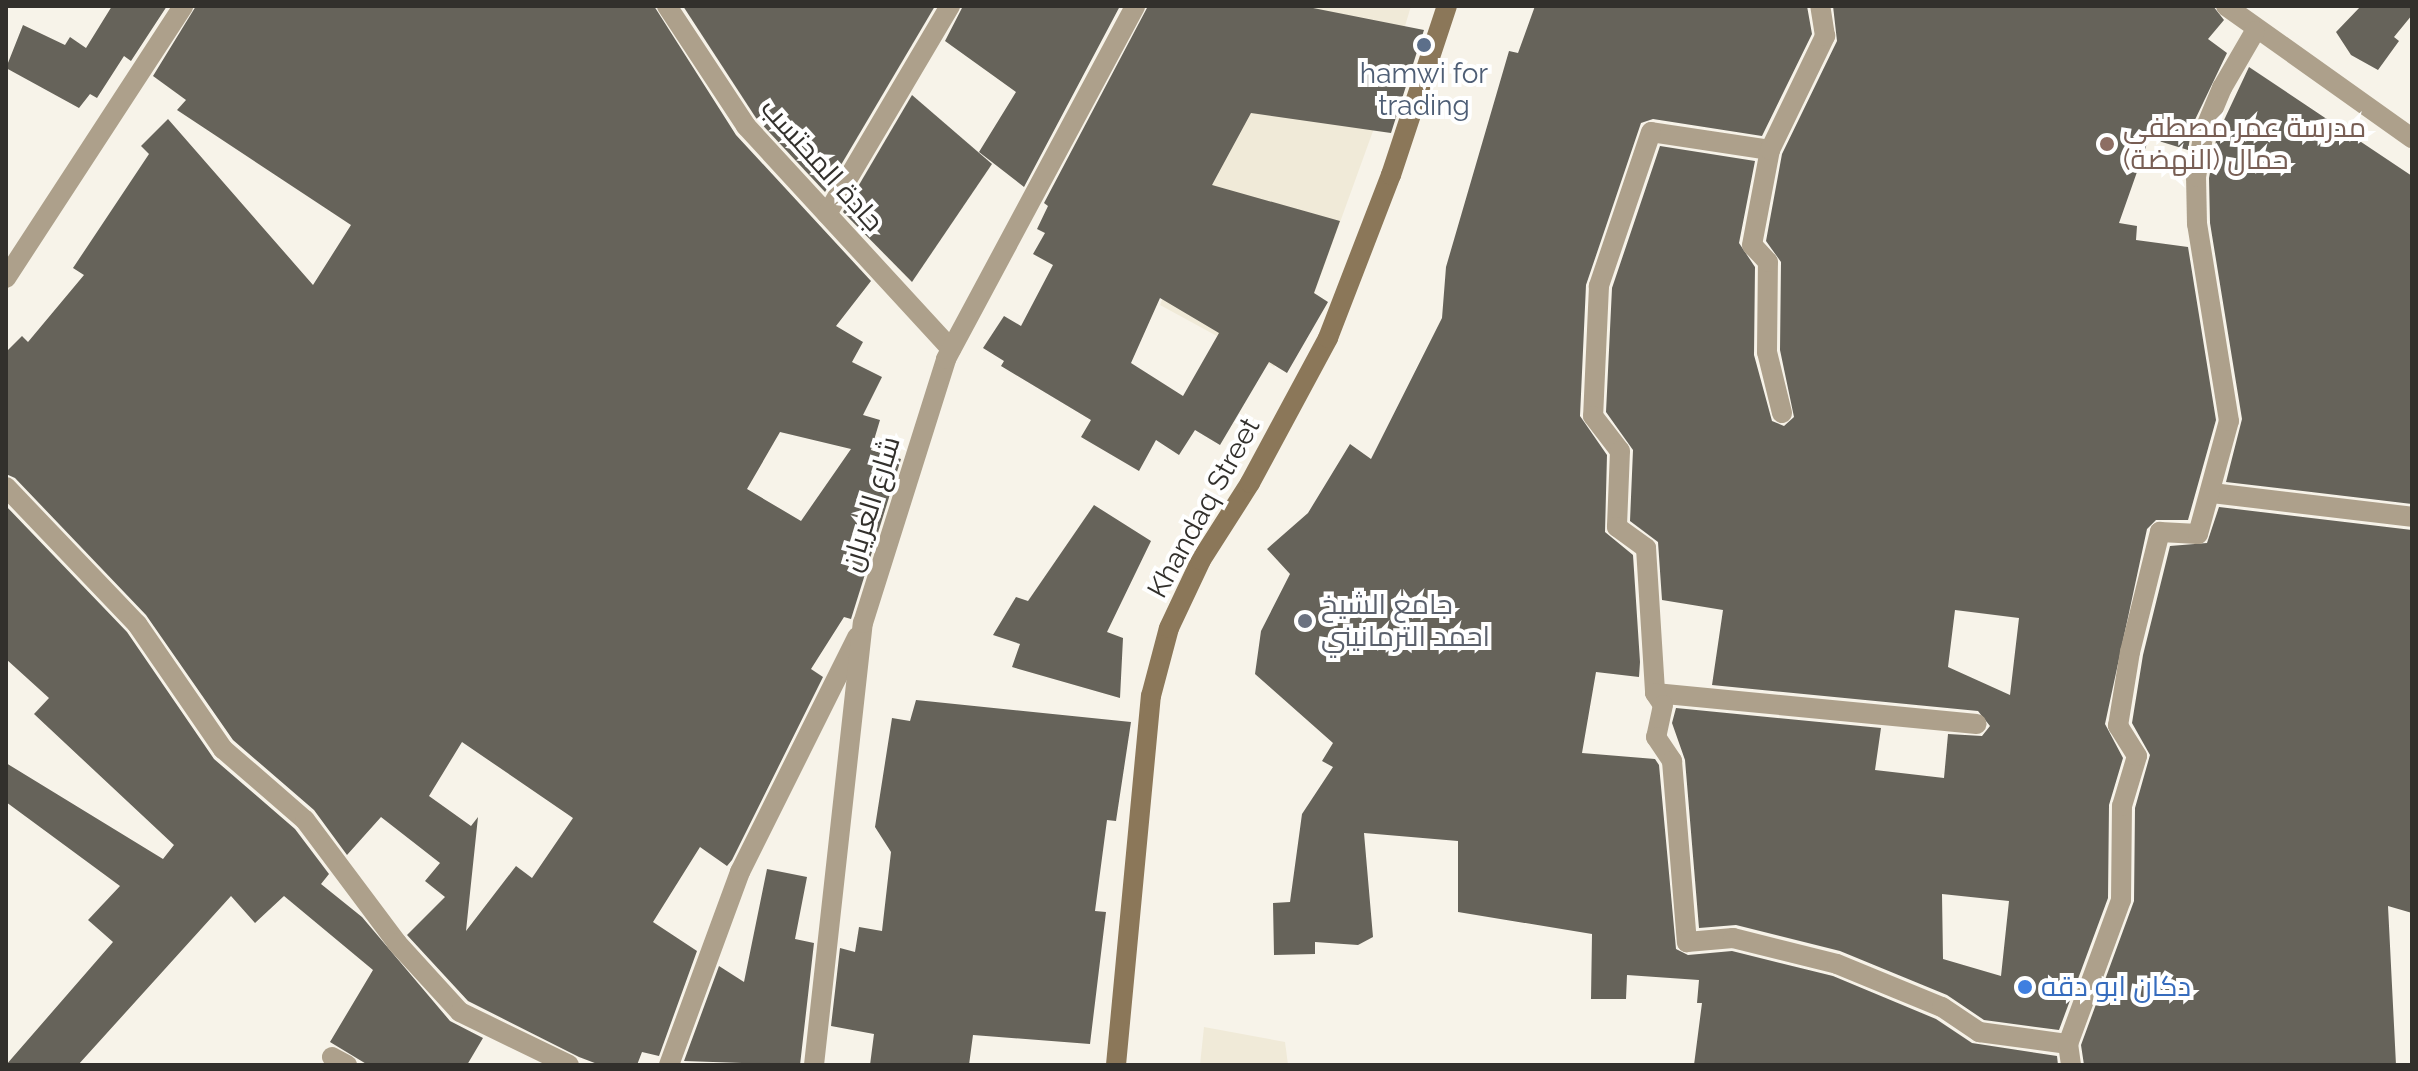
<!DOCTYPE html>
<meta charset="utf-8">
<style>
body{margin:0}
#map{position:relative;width:2418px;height:1071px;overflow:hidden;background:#f7f3e9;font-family:Raleway,Cairo,sans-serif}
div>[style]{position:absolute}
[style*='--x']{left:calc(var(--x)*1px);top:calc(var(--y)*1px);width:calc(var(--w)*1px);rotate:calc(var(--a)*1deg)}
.built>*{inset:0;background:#f0ead8}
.building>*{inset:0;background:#66635a}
.service>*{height:20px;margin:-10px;padding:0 10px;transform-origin:10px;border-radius:10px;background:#ada08b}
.minor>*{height:20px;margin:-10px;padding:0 10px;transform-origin:10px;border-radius:10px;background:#ada08b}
.secondary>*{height:20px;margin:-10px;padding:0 10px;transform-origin:10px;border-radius:10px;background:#8b7759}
.dots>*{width:22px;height:22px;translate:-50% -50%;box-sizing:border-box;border:4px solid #fff;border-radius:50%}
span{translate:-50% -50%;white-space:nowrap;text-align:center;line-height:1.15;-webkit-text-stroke:8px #fff;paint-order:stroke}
.service-label{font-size:28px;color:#4e5e75}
.education-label{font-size:28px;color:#785e54}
.left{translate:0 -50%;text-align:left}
.street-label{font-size:28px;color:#32302c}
.worship-label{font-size:28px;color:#5b616d}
.shop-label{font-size:28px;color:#366cbe}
.frame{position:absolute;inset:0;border:8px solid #32302c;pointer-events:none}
</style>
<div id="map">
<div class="built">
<i style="clip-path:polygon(1254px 6px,1411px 6px,1377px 120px,1301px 330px,1274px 367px,1160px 305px,1277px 14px)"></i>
<i style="clip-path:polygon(1204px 1027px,1285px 1042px,1288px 1065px,1200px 1065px)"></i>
</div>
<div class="building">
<i style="clip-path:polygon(112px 6px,167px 6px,131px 61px,124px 56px,97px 98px,90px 94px,79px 108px,6px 68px,23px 25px,65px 45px,70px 37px,86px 48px)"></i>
<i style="clip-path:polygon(evenodd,196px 6px,654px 6px,736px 135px,871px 281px,836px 326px,863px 342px,852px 362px,882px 377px,863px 415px,880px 420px,871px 450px,901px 459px,851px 619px,844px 617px,811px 669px,823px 677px,732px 860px,727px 866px,700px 847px,653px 922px,697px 951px,659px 1056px,642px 1052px,637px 1065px,600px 1065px,579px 1057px,468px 1001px,407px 935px,445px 897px,425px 881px,440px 863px,381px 817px,347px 855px,314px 810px,233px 740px,146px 615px,15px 478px,6px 474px,6px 352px,22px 336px,28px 342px,84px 275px,73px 268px,149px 154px,141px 146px,168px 119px,313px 285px,351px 225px,177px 110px,186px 100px,153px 76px,196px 6px,780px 432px,851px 449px,801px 521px,747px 489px,780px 432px,196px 6px,462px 742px,573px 818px,532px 878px,516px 866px,466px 931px,478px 817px,471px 826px,429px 796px,462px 742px)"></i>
<i style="clip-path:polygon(683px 6px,935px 6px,825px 192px,756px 118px)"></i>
<i style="clip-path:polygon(963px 6px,1120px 6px,1024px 187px,979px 152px,1016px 92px,945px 41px)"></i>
<i style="clip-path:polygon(evenodd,1148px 6px,1303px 6px,1424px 30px,1391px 133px,1251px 113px,1212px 185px,1340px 221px,1314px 293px,1328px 302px,1287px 373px,1269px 362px,1220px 445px,1195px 430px,1179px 455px,1156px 440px,1139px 471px,1081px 437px,1091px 420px,1001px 366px,1004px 361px,983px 348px,1004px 316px,1021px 326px,1053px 265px,1033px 254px,1045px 233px,1037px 229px,1048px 206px,1044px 203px,1148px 6px,1160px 298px,1219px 333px,1183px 396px,1131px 363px,1160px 298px)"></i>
<i style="clip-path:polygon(1535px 6px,1807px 6px,1812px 34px,1762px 136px,1653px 119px,1641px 123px,1586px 285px,1580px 416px,1607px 455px,1605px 532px,1633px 555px,1640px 662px,1639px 677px,1596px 672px,1582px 753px,1655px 759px,1659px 765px,1676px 949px,1688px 955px,1732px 951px,1833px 976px,1936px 1019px,1972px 1043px,2057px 1056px,2058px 1065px,1694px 1065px,1702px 1003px,1697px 1003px,1699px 980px,1627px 975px,1626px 999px,1591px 999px,1592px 934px,1458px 912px,1458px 841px,1364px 833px,1373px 937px,1358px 945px,1315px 942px,1315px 954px,1274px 955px,1273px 903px,1290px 902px,1302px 814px,1333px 767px,1322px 761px,1333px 743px,1255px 674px,1261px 631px,1290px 574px,1267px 549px,1308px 513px,1350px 444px,1371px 459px,1442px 318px,1446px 267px,1509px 51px,1518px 53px)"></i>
<i style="clip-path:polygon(evenodd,1833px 6px,2213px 6px,2224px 20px,2208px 39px,2227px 53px,2192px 126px,2188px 150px,2149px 138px,2119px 223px,2137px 226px,2136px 240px,2188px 247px,2216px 420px,2188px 520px,2156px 520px,2147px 529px,2105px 724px,2123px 758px,2109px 805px,2108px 898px,2059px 1030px,1984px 1020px,1947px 995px,1840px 951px,1736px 925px,1699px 928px,1685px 760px,1672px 723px,1676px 708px,1881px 728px,1875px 770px,1944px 778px,1948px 734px,1982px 736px,1990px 726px,1978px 711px,1712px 685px,1723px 610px,1662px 600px,1658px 542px,1630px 521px,1633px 450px,1606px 412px,1612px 288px,1660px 146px,1755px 161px,1739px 243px,1755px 267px,1754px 355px,1772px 421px,1784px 426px,1794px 417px,1780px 350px,1781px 262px,1766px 241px,1782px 154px,1837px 41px,1833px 6px,1955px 610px,2019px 618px,2010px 695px,1948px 667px,1955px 610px,1833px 6px,1942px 894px,2009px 901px,2001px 976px,1943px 959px,1942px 894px)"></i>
<i style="clip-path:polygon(2361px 6px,2412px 6px,2412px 15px,2394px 37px,2399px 41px,2378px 70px,2351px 55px,2336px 32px)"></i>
<i style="clip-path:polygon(2249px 67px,2412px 176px,2412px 504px,2226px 482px,2242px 419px,2210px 223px,2209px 178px,2217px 135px)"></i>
<i style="clip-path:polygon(912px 95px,992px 164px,912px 282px,843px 212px)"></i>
<i style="clip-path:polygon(1094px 505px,1151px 541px,1107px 632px,1123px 638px,1120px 698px,1012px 667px,1020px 644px,993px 635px,1016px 597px,1028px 601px)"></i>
<i style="clip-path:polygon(6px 506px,127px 632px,214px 759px,295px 829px,329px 874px,321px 884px,362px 917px,450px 1021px,483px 1038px,467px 1065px,368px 1065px,330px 1042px,373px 970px,284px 896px,255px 923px,231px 896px,78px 1065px,6px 1065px,113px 942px,88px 920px,120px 886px,6px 802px,6px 763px,163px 859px,174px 845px,34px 714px,49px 698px,6px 659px)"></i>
<i style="clip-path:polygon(2219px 507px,2412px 530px,2412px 913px,2388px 906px,2396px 1065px,2084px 1065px,2081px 1045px,2134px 901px,2135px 808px,2150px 755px,2132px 723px,2143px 655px,2170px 546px,2207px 543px)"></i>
<i style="clip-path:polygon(916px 700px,1131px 722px,1116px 821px,1107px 820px,1095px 911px,1106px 912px,1090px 1044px,973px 1035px,969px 1065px,870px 1065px,874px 1034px,831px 1026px,840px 948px,855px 952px,859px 927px,882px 931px,891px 852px,875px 827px,892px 718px,910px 721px)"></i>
<i style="clip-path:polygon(767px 869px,807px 877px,795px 939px,814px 943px,800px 1065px,684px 1061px,719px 966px,744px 982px)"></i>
</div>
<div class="service">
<i style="--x:1655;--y:693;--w:323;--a:5.5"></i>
</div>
<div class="minor">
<i style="--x:667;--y:6;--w:144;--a:56.6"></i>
<i style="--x:746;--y:126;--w:303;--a:47.4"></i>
<i style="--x:2226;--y:6;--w:228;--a:35.4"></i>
<i style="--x:1770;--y:150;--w:120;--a:-171.4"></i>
<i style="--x:1651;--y:132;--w:163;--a:108.7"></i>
<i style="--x:1599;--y:286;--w:130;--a:92.6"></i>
<i style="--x:1593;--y:416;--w:44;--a:52.4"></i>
<i style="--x:1620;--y:451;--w:76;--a:92.3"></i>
<i style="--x:1617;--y:527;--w:36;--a:36"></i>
<i style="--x:1646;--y:548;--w:145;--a:86.4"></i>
<i style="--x:1655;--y:693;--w:14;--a:56"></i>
<i style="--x:1663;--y:705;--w:33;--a:102"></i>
<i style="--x:1656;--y:737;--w:29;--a:56"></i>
<i style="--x:1672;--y:761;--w:182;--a:85.3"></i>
<i style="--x:1687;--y:942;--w:46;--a:-5"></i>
<i style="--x:1733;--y:938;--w:107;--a:14"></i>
<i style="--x:1837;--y:964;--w:113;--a:22.3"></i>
<i style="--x:1942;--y:1007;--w:45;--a:34"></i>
<i style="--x:1979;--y:1032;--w:90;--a:7.7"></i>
<i style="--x:827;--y:214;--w:242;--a:-59.4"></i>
<i style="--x:6;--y:278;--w:325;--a:-56.9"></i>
<i style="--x:1782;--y:413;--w:63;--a:-103.8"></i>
<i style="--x:1767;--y:352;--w:90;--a:-89.4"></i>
<i style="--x:1768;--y:262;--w:23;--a:-133"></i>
<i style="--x:1752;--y:245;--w:97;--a:-79.3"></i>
<i style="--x:1770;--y:150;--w:127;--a:-64.2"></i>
<i style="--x:1825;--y:36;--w:30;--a:-99"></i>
<i style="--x:6;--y:487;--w:190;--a:46.3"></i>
<i style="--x:137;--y:624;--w:152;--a:55.5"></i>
<i style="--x:223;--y:749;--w:108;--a:40.9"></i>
<i style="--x:305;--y:820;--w:154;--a:53.2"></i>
<i style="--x:397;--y:943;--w:93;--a:47.6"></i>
<i style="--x:460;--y:1012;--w:121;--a:25.9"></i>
<i style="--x:2212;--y:493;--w:201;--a:6.8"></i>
<i style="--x:332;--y:1057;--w:17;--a:28"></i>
<i style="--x:669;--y:1065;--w:206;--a:-69.8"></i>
<i style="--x:740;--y:872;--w:263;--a:-63.5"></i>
<i style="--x:814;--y:1065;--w:445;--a:-83.7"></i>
<i style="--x:863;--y:623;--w:277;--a:-72.5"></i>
<i style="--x:946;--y:359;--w:400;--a:-61.8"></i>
<i style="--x:2071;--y:1065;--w:21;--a:-98"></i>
<i style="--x:2068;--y:1044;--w:153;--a:-69.8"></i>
<i style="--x:2121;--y:900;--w:94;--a:-89.4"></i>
<i style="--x:2122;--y:806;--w:52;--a:-73.3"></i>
<i style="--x:2137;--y:756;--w:36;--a:-122"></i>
<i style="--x:2118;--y:726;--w:75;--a:-80.8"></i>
<i style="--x:2130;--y:652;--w:124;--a:-76"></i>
<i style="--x:2160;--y:532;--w:38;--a:3"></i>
<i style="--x:2198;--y:534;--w:117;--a:-74.7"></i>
<i style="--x:2229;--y:421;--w:200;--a:-99.2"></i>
<i style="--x:2197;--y:224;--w:47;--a:-91.2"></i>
<i style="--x:2196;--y:177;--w:47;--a:-80.1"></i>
<i style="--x:2204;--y:131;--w:47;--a:-67.3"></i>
<i style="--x:2222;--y:88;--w:66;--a:-59.9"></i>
</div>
<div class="secondary">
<i style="--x:1116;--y:1065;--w:371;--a:-84.6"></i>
<i style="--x:1151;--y:696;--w:70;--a:-75.2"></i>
<i style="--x:1169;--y:628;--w:75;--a:-64.8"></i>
<i style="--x:1201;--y:560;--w:91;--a:-57.5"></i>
<i style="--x:1250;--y:483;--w:165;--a:-61.7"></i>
<i style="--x:1328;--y:338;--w:175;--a:-68.9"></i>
<i style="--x:1391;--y:175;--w:178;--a:-71.7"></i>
</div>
<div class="dots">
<i style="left:1424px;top:45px;background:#5c6f8a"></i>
<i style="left:2107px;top:144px;background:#8d6e63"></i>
<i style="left:1305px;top:621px;background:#6b7280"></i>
<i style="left:2025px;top:987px;background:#3f7fe0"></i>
</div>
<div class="service-label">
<span style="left:1424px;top:90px">hamwi for<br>trading</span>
</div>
<div class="education-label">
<span class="left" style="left:2123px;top:144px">مدرسة عمر مصطفى<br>حمال (النهضة)</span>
</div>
<div class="street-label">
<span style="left:822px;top:165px;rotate:48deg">جادة المحتسب</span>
<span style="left:871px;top:504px;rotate:-73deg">شارع العريان</span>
<span style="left:1204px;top:508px;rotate:-61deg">Khandaq Street</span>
</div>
<div class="worship-label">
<span class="left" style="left:1321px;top:621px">جامع الشيخ<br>احمد الترمانيني</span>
</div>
<div class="shop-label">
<span class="left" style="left:2041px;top:987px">دكان ابو دقه</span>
</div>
<div class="frame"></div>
</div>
